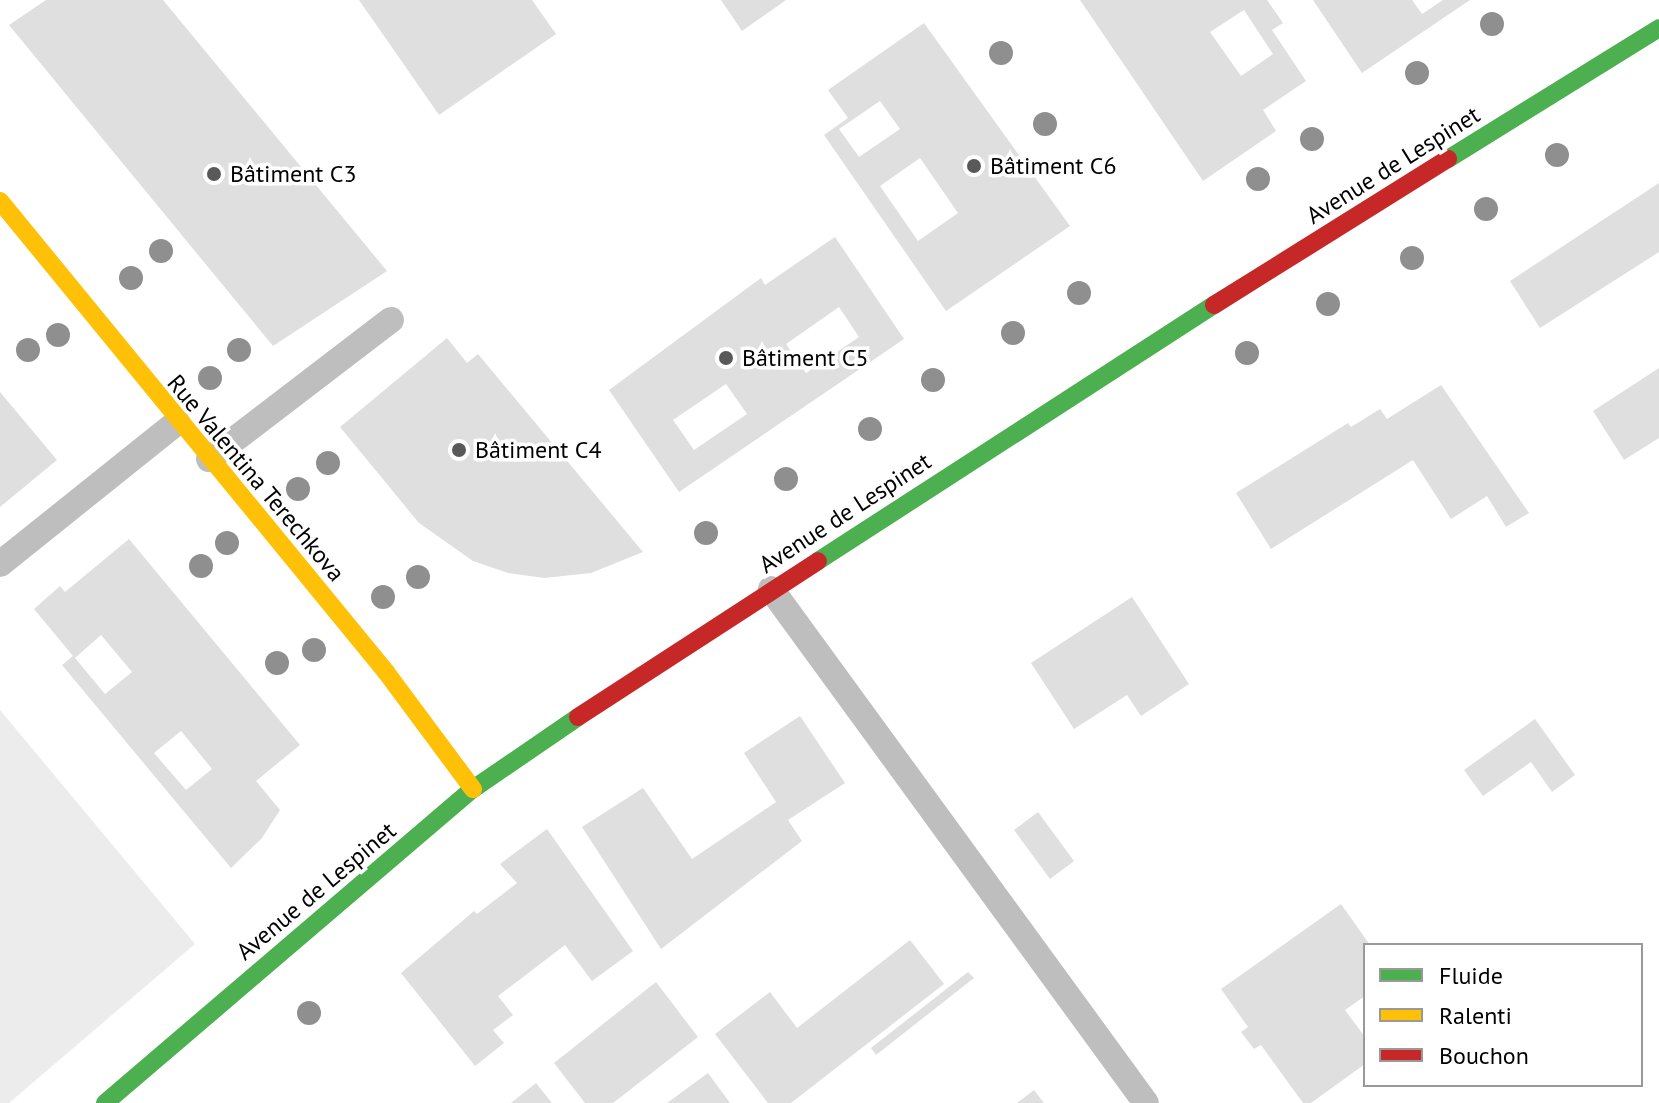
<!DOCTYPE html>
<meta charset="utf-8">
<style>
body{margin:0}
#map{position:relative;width:1659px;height:1103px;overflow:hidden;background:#fff;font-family:"PT Sans",sans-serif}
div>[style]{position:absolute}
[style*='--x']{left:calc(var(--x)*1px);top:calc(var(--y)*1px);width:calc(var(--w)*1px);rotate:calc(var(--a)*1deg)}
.green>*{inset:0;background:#ececec}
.building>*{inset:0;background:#dfdfdf}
.lane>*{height:26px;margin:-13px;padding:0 13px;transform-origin:13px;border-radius:13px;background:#bebebe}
.fast>*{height:18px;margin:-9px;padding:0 9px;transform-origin:9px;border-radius:9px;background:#4caf50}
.slow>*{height:18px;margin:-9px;padding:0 9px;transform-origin:9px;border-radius:9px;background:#ffc107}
.jam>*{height:18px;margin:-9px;padding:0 9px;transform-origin:9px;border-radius:9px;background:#c62828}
.trees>*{width:24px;height:24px;margin:-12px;border-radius:50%;background:#8f8f8f}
.dots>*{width:22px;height:22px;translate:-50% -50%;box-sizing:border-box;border:4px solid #fff;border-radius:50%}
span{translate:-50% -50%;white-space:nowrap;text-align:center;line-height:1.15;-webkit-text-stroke:7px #fff;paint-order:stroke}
.street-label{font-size:24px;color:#000}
.poi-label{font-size:24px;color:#000}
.left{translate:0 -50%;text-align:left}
.legend{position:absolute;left:1363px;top:943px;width:280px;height:144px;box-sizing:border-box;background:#fff;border:2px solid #999;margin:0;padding:10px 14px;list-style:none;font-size:24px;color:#000}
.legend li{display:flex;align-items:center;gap:16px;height:40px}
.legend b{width:40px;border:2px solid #999}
</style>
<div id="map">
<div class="green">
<i style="clip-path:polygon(0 710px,195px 944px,9px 1103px,0 1103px)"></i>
</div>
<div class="building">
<i style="clip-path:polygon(46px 0,163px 0,387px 271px,273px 346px,9px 25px)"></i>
<i style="clip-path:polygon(359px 0,532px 0,556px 34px,439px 115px)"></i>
<i style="clip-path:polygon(721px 0,786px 0,742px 31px)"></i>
<i style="clip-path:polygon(evenodd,1080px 0,1267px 0,1283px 23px,1272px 30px,1306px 81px,1263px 110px,1276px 131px,1203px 181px,1080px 0,1244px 10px,1273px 54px,1241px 76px,1210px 32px,1244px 10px)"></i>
<i style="clip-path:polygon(1313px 0,1412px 0,1422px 14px,1443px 0,1470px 0,1362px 73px)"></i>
<i style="clip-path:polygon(evenodd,924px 23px,1070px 226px,946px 311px,824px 135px,848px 118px,828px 90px,924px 23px,880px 101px,900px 129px,859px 157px,839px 129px,880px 101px,924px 23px,920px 158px,958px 213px,918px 241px,880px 186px,920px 158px)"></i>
<i style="clip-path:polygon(1659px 183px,1659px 252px,1540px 328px,1510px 281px)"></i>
<i style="clip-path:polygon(evenodd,835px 237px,904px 339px,679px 492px,609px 390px,761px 278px,765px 285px,835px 237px,839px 307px,859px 337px,806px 373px,786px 344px,839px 307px,835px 237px,726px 384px,747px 414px,694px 450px,673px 420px,726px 384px)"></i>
<i style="clip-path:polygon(447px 338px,467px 363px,478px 354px,643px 552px,591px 573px,544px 578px,508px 573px,473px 561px,419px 523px,340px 427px)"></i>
<i style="clip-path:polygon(1659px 368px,1659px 438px,1624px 460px,1593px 411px)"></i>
<i style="clip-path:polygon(1441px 385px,1529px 513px,1506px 527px,1487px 496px,1451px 519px,1413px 460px,1271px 549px,1236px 493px,1348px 423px,1351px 427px,1380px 409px,1387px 419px)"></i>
<i style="clip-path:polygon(0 392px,57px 460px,0 507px)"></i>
<i style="clip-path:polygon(evenodd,129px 539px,300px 745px,256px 781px,280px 810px,262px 838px,231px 868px,62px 665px,73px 656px,34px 609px,60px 586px,65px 592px,129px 539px,101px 635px,132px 672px,105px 694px,75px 658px,101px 635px,129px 539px,181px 731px,212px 769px,186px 790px,154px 753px,181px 731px)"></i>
<i style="clip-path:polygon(1132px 597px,1189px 684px,1141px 716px,1127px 695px,1074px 729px,1031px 663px)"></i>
<i style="clip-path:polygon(800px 716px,845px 783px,788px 820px,802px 841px,661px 949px,582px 827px,643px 788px,692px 859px,776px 802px,744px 753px)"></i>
<i style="clip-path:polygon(1535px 719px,1575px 775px,1552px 792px,1531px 762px,1483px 796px,1464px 770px)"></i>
<i style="clip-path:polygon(1038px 812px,1074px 861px,1050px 879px,1014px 830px)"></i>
<i style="clip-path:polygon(547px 829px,633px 951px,592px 981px,565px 945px,498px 996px,513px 1015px,493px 1030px,504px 1043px,475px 1066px,401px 973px,474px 911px,477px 914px,517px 883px,500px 864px)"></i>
<i style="clip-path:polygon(1341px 904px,1370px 945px,1365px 945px,1365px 996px,1345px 1010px,1365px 1037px,1365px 1064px,1311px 1103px,1303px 1103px,1261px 1045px,1254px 1049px,1241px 1032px,1248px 1027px,1221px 989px)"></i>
<i style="clip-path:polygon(910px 940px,944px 984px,791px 1103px,768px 1103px,715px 1034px,770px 992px,797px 1028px)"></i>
<i style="clip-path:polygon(968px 972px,974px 978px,876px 1055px,871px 1048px)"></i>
<i style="clip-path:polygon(656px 982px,698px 1037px,613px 1103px,585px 1103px,554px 1063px)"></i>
<i style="clip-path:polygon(708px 1073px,730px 1103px,667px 1103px)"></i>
<i style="clip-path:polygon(536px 1083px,552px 1103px,511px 1103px)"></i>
<i style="clip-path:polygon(1034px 1090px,1044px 1103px,1017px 1103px)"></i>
</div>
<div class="lane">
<i style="--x:209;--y:459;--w:229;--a:-37.4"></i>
<i style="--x:0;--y:564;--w:227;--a:-38.7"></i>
<i style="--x:771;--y:589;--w:636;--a:53.89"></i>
</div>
<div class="fast">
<i style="--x:1448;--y:159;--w:248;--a:-31.8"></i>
<i style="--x:818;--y:561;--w:472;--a:-32.9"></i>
<i style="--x:105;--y:1103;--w:484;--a:-40.5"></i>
<i style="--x:473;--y:789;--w:127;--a:-34.4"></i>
</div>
<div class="slow">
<i style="--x:0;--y:201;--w:609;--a:50.66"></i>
<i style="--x:386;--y:672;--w:146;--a:53.4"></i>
</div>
<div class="jam">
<i style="--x:1214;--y:305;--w:276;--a:-32"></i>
<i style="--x:578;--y:717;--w:286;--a:-33"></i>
</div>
<div class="trees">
<i style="left:1492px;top:24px"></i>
<i style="left:1001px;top:53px"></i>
<i style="left:1417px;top:73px"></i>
<i style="left:1045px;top:124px"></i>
<i style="left:1312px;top:139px"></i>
<i style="left:1557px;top:155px"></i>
<i style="left:1258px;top:179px"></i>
<i style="left:1486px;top:209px"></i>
<i style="left:161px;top:251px"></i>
<i style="left:1412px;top:258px"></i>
<i style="left:131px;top:278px"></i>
<i style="left:1079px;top:293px"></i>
<i style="left:1328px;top:304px"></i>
<i style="left:1013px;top:333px"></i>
<i style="left:58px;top:335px"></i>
<i style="left:28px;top:350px"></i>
<i style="left:239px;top:350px"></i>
<i style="left:1247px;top:353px"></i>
<i style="left:210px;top:378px"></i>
<i style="left:933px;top:380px"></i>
<i style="left:870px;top:429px"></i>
<i style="left:328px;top:463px"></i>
<i style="left:786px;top:479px"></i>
<i style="left:298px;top:489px"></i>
<i style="left:706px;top:533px"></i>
<i style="left:227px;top:543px"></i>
<i style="left:201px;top:566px"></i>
<i style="left:418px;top:577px"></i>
<i style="left:383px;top:597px"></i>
<i style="left:314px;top:650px"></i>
<i style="left:277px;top:663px"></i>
<i style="left:309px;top:1013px"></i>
</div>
<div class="dots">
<i style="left:974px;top:166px;background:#595959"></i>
<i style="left:214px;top:174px;background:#595959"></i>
<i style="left:726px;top:358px;background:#595959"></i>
<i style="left:459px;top:450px;background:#595959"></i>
</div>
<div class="street-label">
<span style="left:1393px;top:165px;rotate:-32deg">Avenue de Lespinet</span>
<span style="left:256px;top:478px;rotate:50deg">Rue Valentina Terechkova</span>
<span style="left:845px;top:513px;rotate:-33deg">Avenue de Lespinet</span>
<span style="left:316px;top:891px;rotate:-40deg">Avenue de Lespinet</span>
</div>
<div class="poi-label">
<span class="left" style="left:990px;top:166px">Bâtiment C6</span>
<span class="left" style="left:230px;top:174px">Bâtiment C3</span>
<span class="left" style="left:742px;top:358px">Bâtiment C5</span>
<span class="left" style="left:475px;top:450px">Bâtiment C4</span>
</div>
<ul class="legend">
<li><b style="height:10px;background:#4caf50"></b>Fluide</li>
<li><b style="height:10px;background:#ffc107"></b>Ralenti</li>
<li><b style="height:10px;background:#c62828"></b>Bouchon</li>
</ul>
</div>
